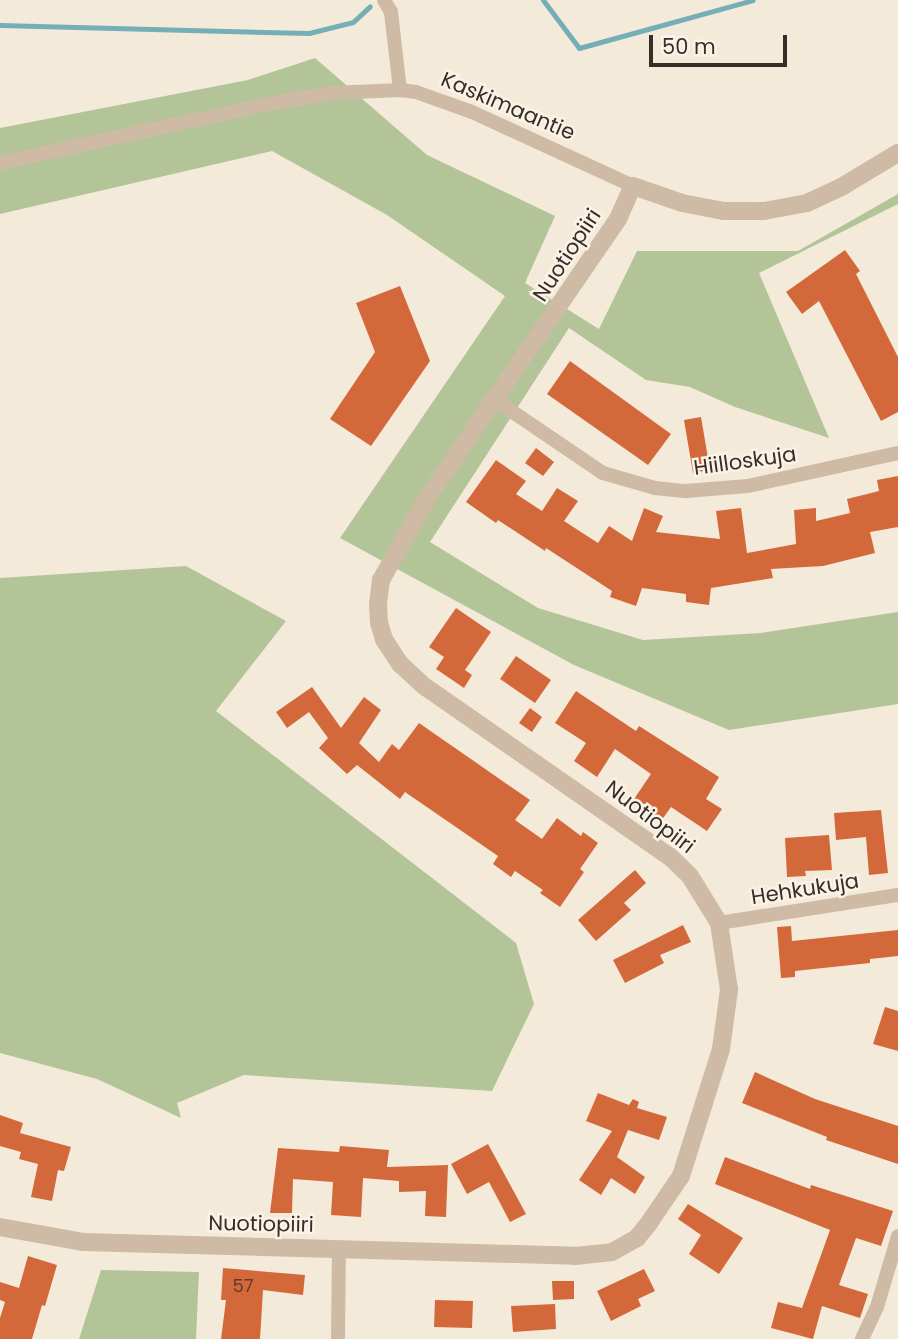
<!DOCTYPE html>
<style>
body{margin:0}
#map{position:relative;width:898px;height:1339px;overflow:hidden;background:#f4eada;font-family:Poppins,sans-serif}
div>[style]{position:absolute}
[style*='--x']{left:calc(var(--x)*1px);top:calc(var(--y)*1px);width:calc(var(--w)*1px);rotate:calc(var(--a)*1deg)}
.green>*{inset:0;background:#b3c598}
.stream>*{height:5px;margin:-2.5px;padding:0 2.5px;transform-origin:2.5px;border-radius:2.5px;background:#76aeb5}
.building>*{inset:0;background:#d3693a}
.minor>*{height:14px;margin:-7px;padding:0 7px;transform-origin:7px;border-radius:7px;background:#cebaa5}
.tertiary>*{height:18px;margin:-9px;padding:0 9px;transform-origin:9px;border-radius:9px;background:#cebaa5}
span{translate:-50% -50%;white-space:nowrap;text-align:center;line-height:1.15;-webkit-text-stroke:5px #fbf3e7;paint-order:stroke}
.number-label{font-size:18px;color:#603d2c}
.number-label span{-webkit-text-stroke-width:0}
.street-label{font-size:21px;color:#392e27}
.scale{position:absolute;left:649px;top:35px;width:138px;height:32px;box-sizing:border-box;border:4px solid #392e27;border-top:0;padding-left:9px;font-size:21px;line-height:24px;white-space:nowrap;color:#392e27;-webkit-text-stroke:5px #fbf3e7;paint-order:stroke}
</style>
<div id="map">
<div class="green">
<i style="clip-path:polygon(315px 58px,427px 155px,555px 216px,525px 283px,599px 329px,637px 251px,798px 251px,898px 194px,898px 204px,759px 273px,829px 438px,735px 407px,690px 387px,646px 380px,569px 328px,430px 542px,538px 608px,643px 640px,761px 633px,898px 612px,898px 704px,729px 730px,574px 665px,340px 538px,505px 296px,387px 215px,272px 151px,0 214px,0 128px,248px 80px)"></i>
<i style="clip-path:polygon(186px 566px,286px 621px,216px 711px,516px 943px,534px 1004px,492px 1091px,244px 1075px,177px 1103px,181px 1118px,97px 1079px,0 1053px,0 578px)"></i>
<i style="clip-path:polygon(101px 1270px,199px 1272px,196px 1339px,79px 1339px)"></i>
</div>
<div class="stream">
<i style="--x:543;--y:0;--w:60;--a:53.1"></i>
<i style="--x:579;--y:48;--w:180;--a:-15.4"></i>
<i style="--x:0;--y:25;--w:309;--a:1.5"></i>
<i style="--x:309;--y:33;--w:45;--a:-14"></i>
<i style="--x:353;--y:22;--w:23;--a:-43"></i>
</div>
<div class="building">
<i style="clip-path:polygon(845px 250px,860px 271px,856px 274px,898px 357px,898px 412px,881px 421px,819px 301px,802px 314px,786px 292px)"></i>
<i style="clip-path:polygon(400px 286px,430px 361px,371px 446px,330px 419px,375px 352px,356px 303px)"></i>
<i style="clip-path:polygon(570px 361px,671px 434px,648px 465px,547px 394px)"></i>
<i style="clip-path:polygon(701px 417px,710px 470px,693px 473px,684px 420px)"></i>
<i style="clip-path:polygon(536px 448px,554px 462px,543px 476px,525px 463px)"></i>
<i style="clip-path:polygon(496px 460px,526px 481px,516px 494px,542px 511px,557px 488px,578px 501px,564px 521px,598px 543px,609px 526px,632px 541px,644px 508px,663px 516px,656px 532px,720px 539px,716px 511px,741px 508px,747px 553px,796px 544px,794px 510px,816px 508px,816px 521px,850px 513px,847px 499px,879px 491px,877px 480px,898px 476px,898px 527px,870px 532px,875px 553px,823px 566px,771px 569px,773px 578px,711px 588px,709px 605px,686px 602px,686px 594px,642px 588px,636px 606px,610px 597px,612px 591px,546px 548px,545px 551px,498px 520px,496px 523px,466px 502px)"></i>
<i style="clip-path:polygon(456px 608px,491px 632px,465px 670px,472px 675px,464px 688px,436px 669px,444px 657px,429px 647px)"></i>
<i style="clip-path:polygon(516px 656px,551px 680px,535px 703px,500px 679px)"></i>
<i style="clip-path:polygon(312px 687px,341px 728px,364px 697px,381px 710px,359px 743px,379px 762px,392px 744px,399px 750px,419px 723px,530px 800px,515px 820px,542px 839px,557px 818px,581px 836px,583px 832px,598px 843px,580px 869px,584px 872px,560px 907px,540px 893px,543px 890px,515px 871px,511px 877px,493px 864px,498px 856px,405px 792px,400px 799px,357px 765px,347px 774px,319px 748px,328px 738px,309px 712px,287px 728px,276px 712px)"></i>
<i style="clip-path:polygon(576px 691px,636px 731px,639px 726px,719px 777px,706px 799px,722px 809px,707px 831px,671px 807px,661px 821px,632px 802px,651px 774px,615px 749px,597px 777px,574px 761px,586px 743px,555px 723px)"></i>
<i style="clip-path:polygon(530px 708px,542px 717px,532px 732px,519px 723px)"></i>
<i style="clip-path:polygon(881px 810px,888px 873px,869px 875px,866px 837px,836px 840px,834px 813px)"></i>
<i style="clip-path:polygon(829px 835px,832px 870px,805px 871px,806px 876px,787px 877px,785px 838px)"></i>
<i style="clip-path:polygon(635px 870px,646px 883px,624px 903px,631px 910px,596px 941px,578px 920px)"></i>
<i style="clip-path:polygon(683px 925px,691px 942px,660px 955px,664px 963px,625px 983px,613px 960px)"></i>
<i style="clip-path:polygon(791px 926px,792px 941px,898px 930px,898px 956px,870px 959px,870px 963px,795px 971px,795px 977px,781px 978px,777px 927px)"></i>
<i style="clip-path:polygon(885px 1007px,898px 1011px,898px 1051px,873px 1044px)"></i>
<i style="clip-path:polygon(755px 1072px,815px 1099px,898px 1126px,898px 1164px,826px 1140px,827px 1137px,742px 1103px)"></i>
<i style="clip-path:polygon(598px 1093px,629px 1105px,633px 1099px,639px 1102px,637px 1108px,667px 1117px,659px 1140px,628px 1130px,617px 1157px,645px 1177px,635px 1194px,611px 1178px,601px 1195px,579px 1180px,612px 1131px,586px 1121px)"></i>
<i style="clip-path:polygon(0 1115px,23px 1123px,20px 1133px,71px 1147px,64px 1171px,58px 1170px,52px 1201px,31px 1197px,38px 1164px,19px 1159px,21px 1152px,0 1146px)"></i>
<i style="clip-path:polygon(488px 1144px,526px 1214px,510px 1222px,489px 1182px,467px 1194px,451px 1164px)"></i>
<i style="clip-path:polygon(340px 1146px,389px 1150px,387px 1167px,448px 1165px,446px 1217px,425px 1216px,426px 1191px,399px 1192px,399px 1181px,363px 1178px,361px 1217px,331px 1215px,333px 1182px,293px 1179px,292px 1213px,270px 1213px,278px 1148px,339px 1152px)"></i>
<i style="clip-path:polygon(725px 1157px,810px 1189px,811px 1185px,893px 1211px,881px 1246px,856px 1238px,839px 1285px,868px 1294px,860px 1318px,822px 1306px,813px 1339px,771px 1328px,778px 1302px,802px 1308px,830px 1230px,715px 1184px)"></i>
<i style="clip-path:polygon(688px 1204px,743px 1238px,719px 1274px,689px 1254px,701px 1235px,678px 1219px)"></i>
<i style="clip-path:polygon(28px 1256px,57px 1265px,45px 1306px,42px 1305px,32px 1339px,0 1339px,0 1318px,5px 1302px,0 1300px,0 1282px,19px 1288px)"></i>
<i style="clip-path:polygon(223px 1268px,305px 1275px,303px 1295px,263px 1290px,260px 1339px,221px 1339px,226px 1300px,221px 1300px)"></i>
<i style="clip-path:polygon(644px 1269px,655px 1291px,638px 1299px,641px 1306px,611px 1321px,597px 1291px)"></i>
<i style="clip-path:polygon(552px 1281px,574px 1281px,574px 1299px,553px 1300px)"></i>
<i style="clip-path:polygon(435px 1300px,473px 1301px,472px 1328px,434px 1327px)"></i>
<i style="clip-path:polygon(555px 1304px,556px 1329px,513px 1332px,511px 1306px)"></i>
</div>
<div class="minor">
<i style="--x:384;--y:0;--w:14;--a:60"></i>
<i style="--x:391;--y:12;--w:79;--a:83.4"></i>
<i style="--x:0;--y:163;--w:269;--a:-12.4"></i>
<i style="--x:263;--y:105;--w:70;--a:-9.9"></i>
<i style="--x:332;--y:93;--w:68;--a:-2.5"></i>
<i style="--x:400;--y:90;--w:16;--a:7"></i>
<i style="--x:416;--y:92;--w:59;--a:19.7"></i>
<i style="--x:472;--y:112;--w:177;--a:24.7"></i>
<i style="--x:495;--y:400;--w:130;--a:34.1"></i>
<i style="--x:603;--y:473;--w:54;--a:16.1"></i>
<i style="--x:655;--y:488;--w:31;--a:6"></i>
<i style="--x:686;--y:491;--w:62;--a:-4.6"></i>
<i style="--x:748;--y:486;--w:154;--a:-12.4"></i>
<i style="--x:719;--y:923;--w:181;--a:-8.9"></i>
<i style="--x:338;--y:1339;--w:91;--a:-89.4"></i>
<i style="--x:862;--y:1339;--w:35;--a:-65"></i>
<i style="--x:877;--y:1307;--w:74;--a:-73.5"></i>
</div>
<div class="tertiary">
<i style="--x:0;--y:1227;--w:84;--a:10.2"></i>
<i style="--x:83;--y:1242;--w:492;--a:1.6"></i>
<i style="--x:575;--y:1256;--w:37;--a:-6"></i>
<i style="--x:612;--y:1252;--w:29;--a:-29"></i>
<i style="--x:637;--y:1238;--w:19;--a:-51"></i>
<i style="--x:649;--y:1223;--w:57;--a:-55.8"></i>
<i style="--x:681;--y:1176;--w:133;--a:-72.5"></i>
<i style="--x:721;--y:1049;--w:60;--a:-82.3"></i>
<i style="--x:729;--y:990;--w:68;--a:-98.5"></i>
<i style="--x:719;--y:923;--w:55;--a:-121.7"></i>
<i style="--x:690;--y:876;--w:28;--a:-136"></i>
<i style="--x:670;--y:857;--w:298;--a:-145.2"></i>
<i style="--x:425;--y:687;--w:34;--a:-137"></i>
<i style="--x:400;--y:664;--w:30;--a:-123"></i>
<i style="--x:384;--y:639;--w:17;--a:-107"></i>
<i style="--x:379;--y:623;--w:19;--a:-93"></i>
<i style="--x:378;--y:604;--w:24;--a:-83"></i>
<i style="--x:381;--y:580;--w:98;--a:-60.5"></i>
<i style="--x:429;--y:495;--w:335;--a:-55.6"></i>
<i style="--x:618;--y:219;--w:36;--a:-66"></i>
<i style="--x:633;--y:186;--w:52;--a:19.1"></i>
<i style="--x:682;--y:203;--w:43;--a:10.8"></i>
<i style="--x:724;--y:211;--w:40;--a:0"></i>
<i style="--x:764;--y:211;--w:44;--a:-10.5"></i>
<i style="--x:807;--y:203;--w:40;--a:-25"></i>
<i style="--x:843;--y:186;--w:64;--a:-31"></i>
</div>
<div class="number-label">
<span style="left:243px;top:1286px">57</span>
</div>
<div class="street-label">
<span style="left:508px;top:106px;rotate:23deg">Kaskimaantie</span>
<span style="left:567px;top:255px;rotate:-57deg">Nuotiopiiri</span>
<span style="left:745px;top:461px;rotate:-8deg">Hiilloskuja</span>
<span style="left:650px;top:817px;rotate:37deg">Nuotiopiiri</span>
<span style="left:805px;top:889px;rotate:-9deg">Hehkukuja</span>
<span style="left:261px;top:1224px;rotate:1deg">Nuotiopiiri</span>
</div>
<div class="scale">50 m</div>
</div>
